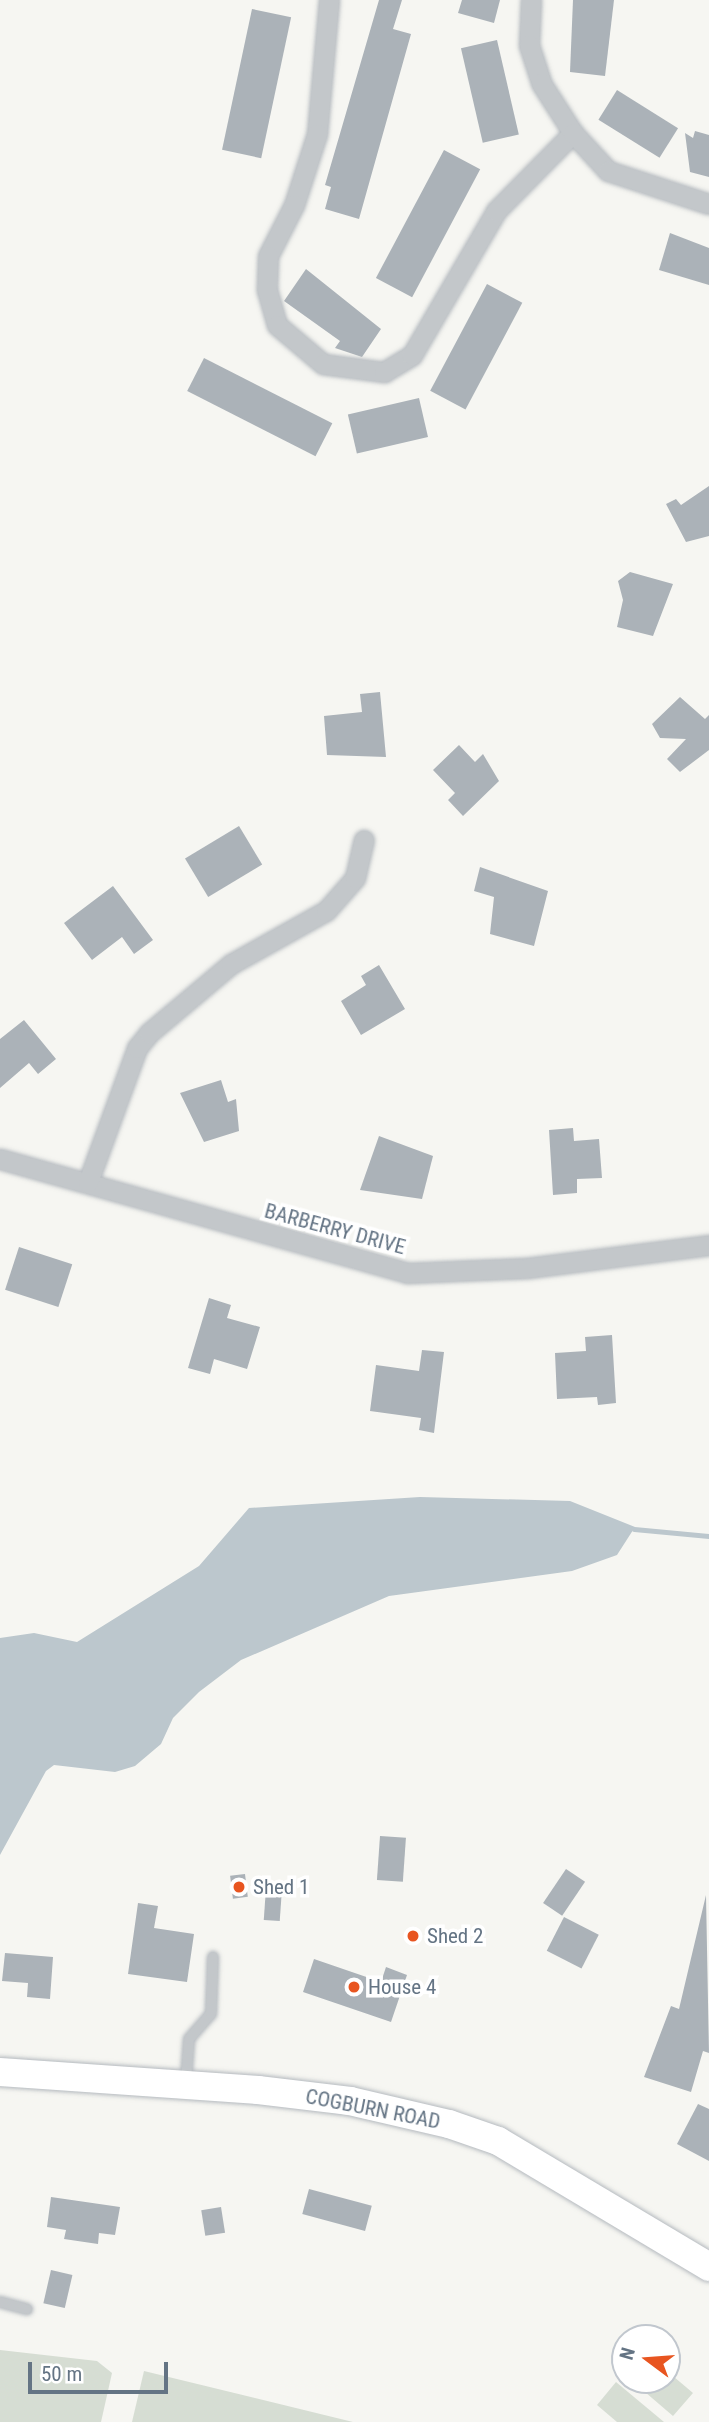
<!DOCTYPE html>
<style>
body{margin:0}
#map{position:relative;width:709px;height:2422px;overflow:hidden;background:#f6f6f2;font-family:"Roboto Condensed",sans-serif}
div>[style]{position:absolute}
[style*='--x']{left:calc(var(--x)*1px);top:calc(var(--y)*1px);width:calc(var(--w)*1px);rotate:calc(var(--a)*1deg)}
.green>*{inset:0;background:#d6ddd3}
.water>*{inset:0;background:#bcc7cd}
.stream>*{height:5px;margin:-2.5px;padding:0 2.5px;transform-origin:2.5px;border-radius:2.5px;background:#bcc7cd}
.building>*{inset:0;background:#abb2b8;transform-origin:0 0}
.roads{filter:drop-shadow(0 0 2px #b5babf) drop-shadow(0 0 2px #b5babf)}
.lane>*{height:10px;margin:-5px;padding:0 5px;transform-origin:5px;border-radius:5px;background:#c3c7ca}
.street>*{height:19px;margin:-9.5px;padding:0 9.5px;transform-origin:9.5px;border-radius:9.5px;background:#c3c7ca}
.secondary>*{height:28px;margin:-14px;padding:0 14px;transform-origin:14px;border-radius:14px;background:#fff}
.dots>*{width:19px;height:19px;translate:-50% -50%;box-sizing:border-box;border:4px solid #fff;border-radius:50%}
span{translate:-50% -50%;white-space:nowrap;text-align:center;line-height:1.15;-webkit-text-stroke:7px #fff;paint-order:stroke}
.street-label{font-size:21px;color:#647484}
.poi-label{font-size:21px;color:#647484}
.left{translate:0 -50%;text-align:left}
.north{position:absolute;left:611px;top:2324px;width:70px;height:70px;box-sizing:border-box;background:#fff;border:2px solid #c1c7ce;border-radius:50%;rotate:286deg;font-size:19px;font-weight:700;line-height:28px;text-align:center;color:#647484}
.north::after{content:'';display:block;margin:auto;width:24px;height:32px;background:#e85520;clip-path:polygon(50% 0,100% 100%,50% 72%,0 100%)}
.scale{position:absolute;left:28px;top:2362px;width:140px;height:32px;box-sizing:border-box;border:4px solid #647484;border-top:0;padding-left:9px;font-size:21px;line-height:24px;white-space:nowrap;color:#647484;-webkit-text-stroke:5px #fff;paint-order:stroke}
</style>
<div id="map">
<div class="green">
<div style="clip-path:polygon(0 2350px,97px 2361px,112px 2373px,101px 2422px,0 2422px)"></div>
<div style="clip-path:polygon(144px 2371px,353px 2422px,132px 2422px)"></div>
<div style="clip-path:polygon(667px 2371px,693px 2393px,673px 2416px,631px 2380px,667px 2380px)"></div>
<div style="clip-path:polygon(616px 2382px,664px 2422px,617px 2422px,597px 2405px)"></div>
</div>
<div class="water">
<div style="clip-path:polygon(420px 1497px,570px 1501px,635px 1527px,617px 1555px,572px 1571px,389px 1596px,241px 1660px,199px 1692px,173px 1718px,161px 1744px,135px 1766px,115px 1772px,54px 1765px,46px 1771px,0 1855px,0 1638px,34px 1633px,77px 1642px,199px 1566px,249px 1508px)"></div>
</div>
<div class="stream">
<div style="--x:634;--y:1529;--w:75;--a:5.3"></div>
</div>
<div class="building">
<div style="clip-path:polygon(379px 0,402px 0,393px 29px,411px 34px,359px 219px,325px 209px,331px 187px,325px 185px)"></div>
<div style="clip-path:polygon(462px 0,500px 0,494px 23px,458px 13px)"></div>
<div style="clip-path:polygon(573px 0,614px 0,605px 76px,570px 72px)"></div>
<div style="left:252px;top:9px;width:40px;height:144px;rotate:12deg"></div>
<div style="left:497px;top:40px;width:97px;height:37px;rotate:77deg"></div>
<div style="left:617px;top:90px;width:72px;height:35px;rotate:32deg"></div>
<div style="clip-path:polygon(695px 131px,709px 135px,709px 177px,690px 172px,685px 133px,693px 138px)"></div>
<div style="left:444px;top:150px;width:41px;height:145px;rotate:28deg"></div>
<div style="clip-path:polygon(670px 233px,709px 248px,709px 285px,659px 270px)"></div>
<div style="clip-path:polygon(306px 269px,381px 329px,362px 357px,335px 348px,340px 341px,284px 301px)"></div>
<div style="left:487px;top:284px;width:40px;height:121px;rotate:28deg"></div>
<div style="left:204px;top:358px;width:144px;height:37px;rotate:27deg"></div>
<div style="left:419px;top:398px;width:40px;height:73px;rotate:77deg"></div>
<div style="clip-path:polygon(709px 486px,709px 536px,686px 542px,666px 504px,676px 499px,681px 505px)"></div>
<div style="clip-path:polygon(630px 572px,673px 584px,653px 636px,617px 627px,623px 600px,618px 581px)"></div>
<div style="clip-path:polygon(380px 692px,386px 757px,327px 755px,324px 716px,362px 712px,360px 694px)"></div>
<div style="clip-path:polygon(680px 697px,705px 719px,709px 715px,709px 750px,680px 772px,667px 759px,686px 739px,660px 738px,652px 724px)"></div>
<div style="clip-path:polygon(459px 745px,475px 762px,483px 754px,499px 781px,463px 816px,448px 800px,455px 793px,433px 770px)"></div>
<div style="left:239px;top:826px;width:45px;height:63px;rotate:59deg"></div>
<div style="clip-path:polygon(480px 867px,548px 891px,534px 946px,490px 934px,494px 897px,474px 891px)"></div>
<div style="clip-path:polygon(113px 886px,153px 940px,134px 954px,122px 937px,92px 960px,64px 923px)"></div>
<div style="clip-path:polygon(379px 965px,405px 1009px,361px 1035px,341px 1001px,366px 985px,361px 976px)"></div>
<div style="clip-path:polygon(24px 1020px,56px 1059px,38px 1074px,29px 1063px,0 1088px,0 1039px)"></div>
<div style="clip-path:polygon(221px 1080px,228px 1102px,236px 1099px,239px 1131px,204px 1142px,180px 1093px)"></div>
<div style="clip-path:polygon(573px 1128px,574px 1141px,599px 1139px,602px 1178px,577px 1179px,577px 1193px,553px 1195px,549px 1130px)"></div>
<div style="clip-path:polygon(379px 1136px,433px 1156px,422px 1199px,360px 1190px)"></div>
<div style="left:19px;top:1247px;width:56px;height:45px;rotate:18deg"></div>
<div style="clip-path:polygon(209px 1298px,231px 1305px,227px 1318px,260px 1327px,247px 1369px,214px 1359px,210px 1374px,188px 1368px)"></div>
<div style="clip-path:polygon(612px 1335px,616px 1403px,598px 1405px,597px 1397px,557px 1399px,555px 1353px,586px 1351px,585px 1337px)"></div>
<div style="clip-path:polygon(422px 1350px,444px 1352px,434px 1433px,419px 1430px,421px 1418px,370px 1411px,376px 1365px,419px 1371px)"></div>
<div style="left:380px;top:1836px;width:26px;height:44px;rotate:4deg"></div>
<div style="left:566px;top:1869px;width:23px;height:41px;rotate:34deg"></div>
<div style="left:245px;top:1874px;width:23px;height:15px;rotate:83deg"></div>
<div style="left:266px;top:1888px;width:16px;height:32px;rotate:4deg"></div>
<div style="clip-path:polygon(706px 1895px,709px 2053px,703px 2051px,691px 2092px,644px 2077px,671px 2006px,679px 2009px)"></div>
<div style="clip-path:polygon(138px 1903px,158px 1906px,154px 1928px,194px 1934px,187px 1982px,128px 1974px)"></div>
<div style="left:564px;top:1917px;width:39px;height:38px;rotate:27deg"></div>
<div style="clip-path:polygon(5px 1953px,53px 1957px,50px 1999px,27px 1997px,28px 1983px,2px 1981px)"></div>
<div style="clip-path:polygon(314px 1959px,381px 1982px,386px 1967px,407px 1975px,391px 2022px,303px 1992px)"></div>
<div style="clip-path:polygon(698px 2104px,709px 2109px,709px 2161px,677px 2144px)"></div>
<div style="left:309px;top:2189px;width:65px;height:26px;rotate:15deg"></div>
<div style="clip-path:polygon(51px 2197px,120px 2207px,115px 2235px,99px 2233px,98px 2244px,64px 2239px,66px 2230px,47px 2227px)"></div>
<div style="left:221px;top:2207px;width:26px;height:20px;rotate:81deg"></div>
<div style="left:51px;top:2270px;width:22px;height:34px;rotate:13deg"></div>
</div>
<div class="roads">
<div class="lane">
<div style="--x:186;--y:2081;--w:42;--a:-85.9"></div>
<div style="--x:189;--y:2039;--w:33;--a:-49"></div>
<div style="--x:211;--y:2014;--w:57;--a:-88"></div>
<div style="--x:0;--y:2302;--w:28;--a:15"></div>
</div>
<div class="street">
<div style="--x:329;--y:0;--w:135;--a:95.1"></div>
<div style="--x:317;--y:134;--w:75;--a:107.9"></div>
<div style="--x:294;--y:205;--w:57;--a:117"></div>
<div style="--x:268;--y:256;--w:34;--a:92"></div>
<div style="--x:267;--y:290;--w:36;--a:74"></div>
<div style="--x:277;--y:325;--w:60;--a:40.3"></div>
<div style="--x:323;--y:364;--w:62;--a:7.5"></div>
<div style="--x:384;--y:372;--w:33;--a:-31"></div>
<div style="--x:412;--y:355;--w:167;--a:-59.7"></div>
<div style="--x:496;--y:211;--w:110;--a:-45.4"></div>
<div style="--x:531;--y:0;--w:45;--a:92.5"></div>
<div style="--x:529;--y:45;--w:40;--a:72"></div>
<div style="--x:541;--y:83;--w:59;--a:57.4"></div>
<div style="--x:573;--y:133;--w:52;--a:47.4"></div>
<div style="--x:608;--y:171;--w:106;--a:18.1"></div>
<div style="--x:0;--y:1159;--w:423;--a:15.6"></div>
<div style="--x:407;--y:1273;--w:120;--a:-2.4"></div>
<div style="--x:527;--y:1268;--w:183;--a:-7.2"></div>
<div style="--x:88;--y:1182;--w:143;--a:-69.9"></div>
<div style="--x:137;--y:1048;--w:19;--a:-51"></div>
<div style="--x:149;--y:1033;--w:107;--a:-40.1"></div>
<div style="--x:231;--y:964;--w:109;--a:-29.2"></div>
<div style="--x:326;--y:911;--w:44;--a:-48.7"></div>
<div style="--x:355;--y:878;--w:39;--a:-77"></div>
</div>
<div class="secondary">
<div style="--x:0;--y:2072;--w:259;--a:4"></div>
<div style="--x:258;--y:2090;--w:93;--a:6.8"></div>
<div style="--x:350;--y:2101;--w:102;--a:13.1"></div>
<div style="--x:449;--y:2124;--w:52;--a:19.1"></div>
<div style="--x:498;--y:2141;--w:246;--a:30.8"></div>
</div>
</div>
<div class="dots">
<div style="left:239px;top:1887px;background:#e85520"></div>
<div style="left:413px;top:1936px;background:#e85520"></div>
<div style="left:354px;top:1987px;background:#e85520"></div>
</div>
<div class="street-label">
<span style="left:335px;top:1229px;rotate:15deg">BARBERRY DRIVE</span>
<span style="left:373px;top:2109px;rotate:11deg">COGBURN ROAD</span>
</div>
<div class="poi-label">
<span class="left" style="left:253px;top:1887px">Shed 1</span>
<span class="left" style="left:427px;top:1936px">Shed 2</span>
<span class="left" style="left:368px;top:1987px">House 4</span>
</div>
<div class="north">N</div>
<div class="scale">50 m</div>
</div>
